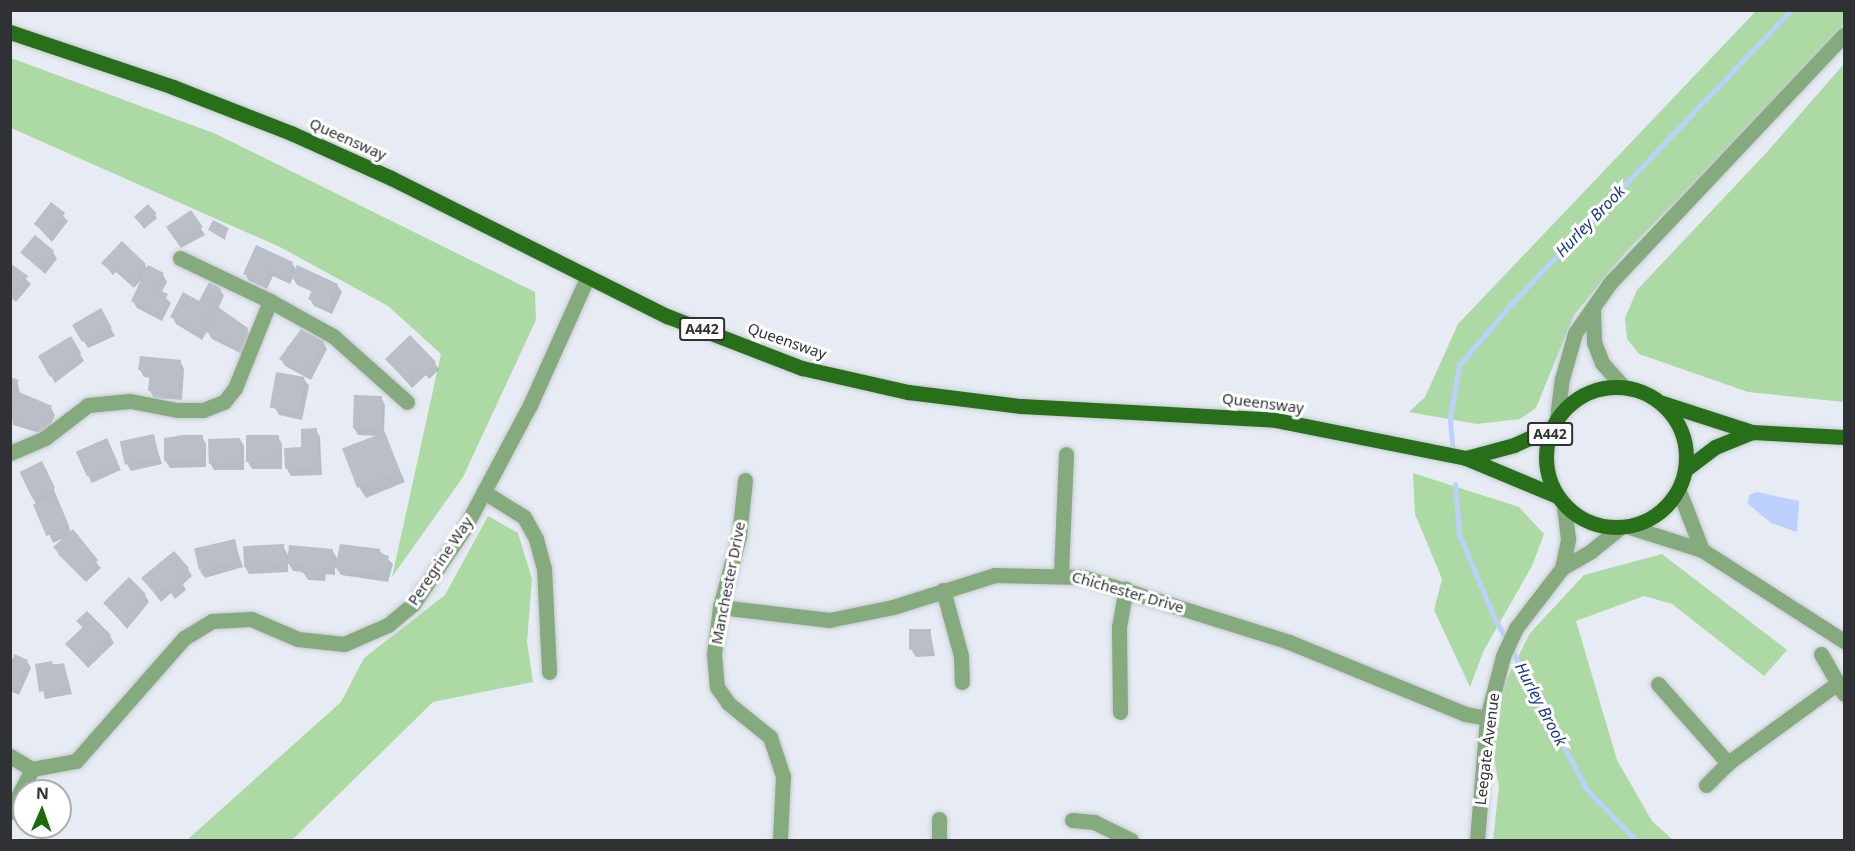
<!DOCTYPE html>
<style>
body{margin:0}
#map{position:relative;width:1855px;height:851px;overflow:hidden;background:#e7ecf4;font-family:"Noto Sans",sans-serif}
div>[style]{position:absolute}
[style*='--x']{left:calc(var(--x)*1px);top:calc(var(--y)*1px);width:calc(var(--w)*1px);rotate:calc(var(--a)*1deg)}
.green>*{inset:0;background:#add9a4}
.water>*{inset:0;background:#bbd1fb}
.shadow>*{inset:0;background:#0003;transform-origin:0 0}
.stream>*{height:5px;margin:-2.5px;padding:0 2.5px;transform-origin:2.5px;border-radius:2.5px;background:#bbd1fb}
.building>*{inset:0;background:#babec7;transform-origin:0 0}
.roads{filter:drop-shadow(0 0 2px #c6cad1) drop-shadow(0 0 2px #c6cad1)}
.minor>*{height:15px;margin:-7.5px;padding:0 7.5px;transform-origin:7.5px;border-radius:7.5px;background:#85aa7e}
.major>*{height:15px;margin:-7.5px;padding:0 7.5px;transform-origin:7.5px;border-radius:7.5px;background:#277019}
.major>.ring{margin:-7.5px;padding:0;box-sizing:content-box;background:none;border:15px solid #277019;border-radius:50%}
span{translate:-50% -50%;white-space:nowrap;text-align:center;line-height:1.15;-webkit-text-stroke:6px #fff;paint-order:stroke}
.shield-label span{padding:2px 4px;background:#fff;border:2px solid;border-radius:4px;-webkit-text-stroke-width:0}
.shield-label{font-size:14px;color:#2f3134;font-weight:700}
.street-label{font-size:15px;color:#2f3134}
.water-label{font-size:16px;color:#173885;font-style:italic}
.frame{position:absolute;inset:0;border:12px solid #2f3134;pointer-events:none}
.north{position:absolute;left:12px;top:779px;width:60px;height:60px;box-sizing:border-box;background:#fff;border:2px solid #acadae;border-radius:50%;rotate:2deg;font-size:16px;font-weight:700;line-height:24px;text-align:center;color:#2f3134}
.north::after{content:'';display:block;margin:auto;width:21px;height:27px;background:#1d6a0a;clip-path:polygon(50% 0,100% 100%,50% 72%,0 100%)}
</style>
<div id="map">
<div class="green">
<div style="clip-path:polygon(1756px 11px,1844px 11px,1844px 23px,1830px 45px,1625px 253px,1574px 315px,1536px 408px,1520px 419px,1477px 424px,1409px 412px,1425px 397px,1458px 324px)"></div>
<div style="clip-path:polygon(11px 58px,216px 134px,535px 292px,536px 320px,463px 477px,392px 577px,441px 354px,388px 306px,280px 247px,11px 128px)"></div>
<div style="clip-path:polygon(1844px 64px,1844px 402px,1748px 392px,1639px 354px,1627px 339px,1625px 318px,1637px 290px,1767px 152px)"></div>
<div style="clip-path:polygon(1413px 473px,1519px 507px,1544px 534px,1532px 566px,1484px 650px,1470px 687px,1434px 610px,1442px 579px,1415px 514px)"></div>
<div style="clip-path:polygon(488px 516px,518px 533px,532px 579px,527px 642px,533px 682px,433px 702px,292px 840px,187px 840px,341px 702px,364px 658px,445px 595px)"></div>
<div style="clip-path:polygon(1662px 554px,1787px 650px,1764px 676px,1672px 604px,1644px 596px,1576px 621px,1617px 760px,1652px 821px,1673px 840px,1493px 840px,1499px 786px,1487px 718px,1530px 633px,1584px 575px)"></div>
</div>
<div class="water">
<div style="clip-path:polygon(1757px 492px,1799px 501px,1797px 532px,1771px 523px,1748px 504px,1749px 495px)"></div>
</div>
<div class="shadow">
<div style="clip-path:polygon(51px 204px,68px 221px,52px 242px,35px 224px)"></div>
<div style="clip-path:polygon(191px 212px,205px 235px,181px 248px,172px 235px)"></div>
<div style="clip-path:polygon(155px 215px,157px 218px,144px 229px,137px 219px)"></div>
<div style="clip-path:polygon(227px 229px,225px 240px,209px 230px)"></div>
<div style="clip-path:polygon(53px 252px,57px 259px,45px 274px,23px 253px)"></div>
<div style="clip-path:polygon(103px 263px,145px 265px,148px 270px,163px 275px,167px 282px,161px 293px,171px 303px,162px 321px,137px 308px,132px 300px,143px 278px,134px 288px,116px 272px,113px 275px)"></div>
<div style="clip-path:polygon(292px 263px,296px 270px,337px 285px,342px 292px,332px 314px,314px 306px,310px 299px,313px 292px,297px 285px,293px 278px,290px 284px,273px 276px,267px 289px,249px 281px,245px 274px)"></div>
<div style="clip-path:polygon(10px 264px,31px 284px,16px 302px,10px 297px)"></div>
<div style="clip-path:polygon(220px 289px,224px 296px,218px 309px,247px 329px,251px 336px,242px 354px,212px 339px,207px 331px,202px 340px,176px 324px,172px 316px)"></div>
<div style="clip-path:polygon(100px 310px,115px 336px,88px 348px,74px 326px)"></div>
<div style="clip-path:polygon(71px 338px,84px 361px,55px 383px,40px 356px)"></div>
<div style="clip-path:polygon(323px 342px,327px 349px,311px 380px,285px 366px,281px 359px,288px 346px)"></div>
<div style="clip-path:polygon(387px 359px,435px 363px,439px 370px,429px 379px,426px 375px,412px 388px)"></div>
<div style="clip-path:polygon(180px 361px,184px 369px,182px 400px,154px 398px,150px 391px,151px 378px,144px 377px,140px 370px)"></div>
<div style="clip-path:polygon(10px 378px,17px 381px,20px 393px,51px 408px,55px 415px,46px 435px,13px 425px)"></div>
<div style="clip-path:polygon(304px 379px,309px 386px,302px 420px,279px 415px,275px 408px)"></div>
<div style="clip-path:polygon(381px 397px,385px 405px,384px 434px,405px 482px,366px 498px,359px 487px,379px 436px,358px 435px,354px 428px)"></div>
<div style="clip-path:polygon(316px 430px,320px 437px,322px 475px,291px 476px,287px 469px)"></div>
<div style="clip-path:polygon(153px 436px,162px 464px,131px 471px,127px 464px)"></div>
<div style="clip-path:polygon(202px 437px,206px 444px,206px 467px,170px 468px,165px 460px)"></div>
<div style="clip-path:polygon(278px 437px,282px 444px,282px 469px,252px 469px,248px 462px)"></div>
<div style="left:107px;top:439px;width:34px;height:32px;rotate:66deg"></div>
<div style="clip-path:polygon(240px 439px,244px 446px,244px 470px,214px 470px,210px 463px)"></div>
<div style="clip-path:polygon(46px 470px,71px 532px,101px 568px,86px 582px,59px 555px,55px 548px,66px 537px,53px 543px,33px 498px)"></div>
<div style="clip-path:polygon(234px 541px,243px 567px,205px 578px,200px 571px)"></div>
<div style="clip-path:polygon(283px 546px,289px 557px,332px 550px,338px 560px,365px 552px,367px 547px,379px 550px,393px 564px,388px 582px,341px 575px,335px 566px,335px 575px,326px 574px,325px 581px,308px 580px,303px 572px,293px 571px,288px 562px,288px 572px,249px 574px,245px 567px)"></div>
<div style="clip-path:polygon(188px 569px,192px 576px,183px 584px,186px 590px,175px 599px,171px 593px,161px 602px,143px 578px)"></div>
<div style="clip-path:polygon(145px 595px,149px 602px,127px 629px,105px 603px)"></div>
<div style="clip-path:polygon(78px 621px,110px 636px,114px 643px,88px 668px,67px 644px,83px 629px)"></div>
<div style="clip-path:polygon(930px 630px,935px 656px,916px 657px,911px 649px)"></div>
<div style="clip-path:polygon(15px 656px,27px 661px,31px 668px,19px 695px,10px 691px,10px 661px)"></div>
<div style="clip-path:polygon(64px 664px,72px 694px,45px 699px,37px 665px)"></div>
</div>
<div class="stream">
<div style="--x:1453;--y:455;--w:37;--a:-95"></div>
<div style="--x:1450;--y:418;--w:54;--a:-80.4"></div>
<div style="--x:1459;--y:365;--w:82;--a:-49.5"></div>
<div style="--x:1512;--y:303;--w:405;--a:-46.4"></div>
<div style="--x:1455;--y:484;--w:50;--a:85.4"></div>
<div style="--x:1459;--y:534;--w:90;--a:67.1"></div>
<div style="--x:1494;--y:617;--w:196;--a:61.7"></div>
<div style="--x:1587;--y:790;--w:70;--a:45.6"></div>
</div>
<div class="building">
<div style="left:51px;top:202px;width:18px;height:28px;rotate:38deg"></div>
<div style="left:148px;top:204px;width:13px;height:19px;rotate:48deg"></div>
<div style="clip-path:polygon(191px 210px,203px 227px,176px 241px,166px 227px)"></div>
<div style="left:213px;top:220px;width:18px;height:11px;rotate:27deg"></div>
<div style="left:35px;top:235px;width:25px;height:23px;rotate:40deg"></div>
<div style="clip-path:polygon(122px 241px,146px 264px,129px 282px,112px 265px,108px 269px,101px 263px)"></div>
<div style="clip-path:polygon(256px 245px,293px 262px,286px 278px,268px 270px,263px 283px,243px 274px)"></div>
<div style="clip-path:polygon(10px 263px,28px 276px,12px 296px,10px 294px)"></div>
<div style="clip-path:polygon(148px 265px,164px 273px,156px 289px,168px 294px,158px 314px,131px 301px)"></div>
<div style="clip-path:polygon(297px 265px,338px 284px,328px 307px,308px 299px,313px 288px,291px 278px)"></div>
<div style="clip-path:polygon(209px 282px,221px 288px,198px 334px,170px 317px,183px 292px,199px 301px)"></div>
<div style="clip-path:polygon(218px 307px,248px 328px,238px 348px,206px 332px)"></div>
<div style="clip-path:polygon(101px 308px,112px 328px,82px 342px,72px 325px)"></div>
<div style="clip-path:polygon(301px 329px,324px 341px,306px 374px,279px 359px)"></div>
<div style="clip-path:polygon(410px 335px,436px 362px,425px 372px,421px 368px,407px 382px,385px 359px)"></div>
<div style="clip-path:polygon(71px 336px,81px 353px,50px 377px,38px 356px)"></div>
<div style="clip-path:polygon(140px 356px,181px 360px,178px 394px,148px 391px,150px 371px,138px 370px)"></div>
<div style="left:276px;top:372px;width:29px;height:36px;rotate:10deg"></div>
<div style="clip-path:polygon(10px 377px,19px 380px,10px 398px)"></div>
<div style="clip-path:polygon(19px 392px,52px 406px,42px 429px,10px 419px)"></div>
<div style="left:354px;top:395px;width:28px;height:33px;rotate:2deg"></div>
<div style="clip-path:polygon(317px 428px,318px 468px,285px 469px,284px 448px,301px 447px,301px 429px)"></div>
<div style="left:385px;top:432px;width:42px;height:46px;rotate:69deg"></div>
<div style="left:154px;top:434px;width:24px;height:35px;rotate:78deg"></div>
<div style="clip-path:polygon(183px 435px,203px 435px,203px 460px,164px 461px,164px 438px)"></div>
<div style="left:279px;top:435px;width:27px;height:33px;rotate:90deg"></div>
<div style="left:107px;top:438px;width:27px;height:34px;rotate:66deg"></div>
<div style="left:240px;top:438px;width:25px;height:32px;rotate:88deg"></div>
<div style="left:42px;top:461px;width:30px;height:25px;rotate:64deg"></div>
<div style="left:56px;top:495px;width:34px;height:25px;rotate:67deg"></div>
<div style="clip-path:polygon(73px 529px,98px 560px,81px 576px,53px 547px)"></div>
<div style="left:235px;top:539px;width:22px;height:42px;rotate:77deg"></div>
<div style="left:284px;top:544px;width:21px;height:41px;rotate:87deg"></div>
<div style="clip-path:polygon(340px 544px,380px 549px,379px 553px,389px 556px,385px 575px,335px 568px)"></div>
<div style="clip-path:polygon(289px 545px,333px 549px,331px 568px,323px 567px,322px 574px,302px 573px,303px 565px,287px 564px)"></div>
<div style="clip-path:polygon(174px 551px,189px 568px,179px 576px,183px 582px,170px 593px,166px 587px,156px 595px,141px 578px)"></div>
<div style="clip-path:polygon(129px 577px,146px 594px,123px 623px,103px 603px)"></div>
<div style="clip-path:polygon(87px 611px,111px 635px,83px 662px,65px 644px,83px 627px,76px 621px)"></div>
<div style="left:909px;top:629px;width:22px;height:21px"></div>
<div style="clip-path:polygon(14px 654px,28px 660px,15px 689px,10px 687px)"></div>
<div style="clip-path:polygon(52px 661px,53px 665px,64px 663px,69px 686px,39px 692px,35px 664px)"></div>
</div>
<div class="roads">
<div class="minor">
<div style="--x:180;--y:258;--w:100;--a:25.5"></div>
<div style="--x:270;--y:301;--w:72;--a:29.1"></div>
<div style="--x:333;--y:336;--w:99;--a:41.7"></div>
<div style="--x:1593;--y:310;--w:32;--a:88"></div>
<div style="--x:1594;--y:342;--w:22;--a:69"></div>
<div style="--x:1602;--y:363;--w:31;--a:48"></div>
<div style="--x:1557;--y:418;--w:39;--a:-83"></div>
<div style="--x:1562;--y:379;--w:48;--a:-74.2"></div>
<div style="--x:1575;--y:333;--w:61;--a:-55"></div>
<div style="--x:1610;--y:283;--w:341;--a:-46.7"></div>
<div style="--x:10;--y:453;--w:38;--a:-23"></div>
<div style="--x:45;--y:438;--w:54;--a:-37.5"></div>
<div style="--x:88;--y:405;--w:42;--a:-5.4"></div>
<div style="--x:130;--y:401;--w:48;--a:10.8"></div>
<div style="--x:177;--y:410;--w:26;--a:0"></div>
<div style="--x:203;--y:410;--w:22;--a:-21"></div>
<div style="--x:224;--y:402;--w:18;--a:-52"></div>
<div style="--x:235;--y:388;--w:94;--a:-68.1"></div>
<div style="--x:745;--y:480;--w:56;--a:96.1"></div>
<div style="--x:739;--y:536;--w:73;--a:105"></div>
<div style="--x:720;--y:607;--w:47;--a:97.3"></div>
<div style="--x:714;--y:654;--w:33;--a:85"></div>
<div style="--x:717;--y:687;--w:19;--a:55"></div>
<div style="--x:728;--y:703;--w:54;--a:39"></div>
<div style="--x:770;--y:737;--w:41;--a:71.6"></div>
<div style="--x:783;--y:776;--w:64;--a:92.7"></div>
<div style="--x:1679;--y:491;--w:63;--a:68.7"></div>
<div style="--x:484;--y:492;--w:47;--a:32"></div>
<div style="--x:524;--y:517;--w:25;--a:61"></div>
<div style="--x:536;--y:539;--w:30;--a:75"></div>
<div style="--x:544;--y:568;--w:104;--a:87.2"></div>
<div style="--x:1630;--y:527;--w:76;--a:17.7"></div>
<div style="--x:1702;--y:550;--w:169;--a:32.7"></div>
<div style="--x:1562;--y:568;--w:30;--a:-78"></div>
<div style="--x:1568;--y:539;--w:34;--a:-97"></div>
<div style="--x:1061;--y:573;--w:119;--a:-87.6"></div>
<div style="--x:943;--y:590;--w:68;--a:74.7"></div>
<div style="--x:961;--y:656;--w:26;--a:88"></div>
<div style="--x:720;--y:607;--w:110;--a:6.8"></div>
<div style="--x:829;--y:620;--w:65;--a:-11.5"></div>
<div style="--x:893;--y:607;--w:107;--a:-17.4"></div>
<div style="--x:995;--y:575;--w:88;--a:1.3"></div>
<div style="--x:1083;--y:577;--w:216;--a:17.5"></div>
<div style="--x:1289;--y:642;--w:190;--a:22.2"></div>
<div style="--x:1465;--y:714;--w:22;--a:10"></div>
<div style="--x:1821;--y:654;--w:46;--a:60.1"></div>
<div style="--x:1658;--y:684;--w:106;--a:48.5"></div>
<div style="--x:1120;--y:712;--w:85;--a:-90.7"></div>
<div style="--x:1119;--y:627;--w:39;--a:-80"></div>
<div style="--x:10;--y:756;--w:26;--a:31"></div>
<div style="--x:32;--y:769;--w:45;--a:-10.3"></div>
<div style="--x:76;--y:761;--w:164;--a:-48.7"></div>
<div style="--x:184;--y:638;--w:33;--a:-31"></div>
<div style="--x:212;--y:621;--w:39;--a:-3"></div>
<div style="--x:251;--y:619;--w:51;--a:23.1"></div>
<div style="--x:298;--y:639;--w:46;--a:6.2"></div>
<div style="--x:344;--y:644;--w:48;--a:-23.4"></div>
<div style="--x:388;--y:625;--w:33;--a:-40"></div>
<div style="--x:413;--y:604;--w:91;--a:-55.8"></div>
<div style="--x:464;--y:529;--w:140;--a:-62"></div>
<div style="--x:530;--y:405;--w:139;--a:-65.8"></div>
<div style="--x:1706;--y:785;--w:31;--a:-45"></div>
<div style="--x:1728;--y:763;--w:137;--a:-36.1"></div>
<div style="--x:10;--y:812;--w:48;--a:-62.9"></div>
<div style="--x:939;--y:819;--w:21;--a:90"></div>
<div style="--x:1072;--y:820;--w:22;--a:5"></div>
<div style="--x:1094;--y:822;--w:41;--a:25.9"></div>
<div style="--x:1477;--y:840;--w:122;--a:-85.3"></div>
<div style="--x:1487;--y:718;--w:64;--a:-75.5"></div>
<div style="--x:1503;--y:656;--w:31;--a:-65"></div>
<div style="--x:1516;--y:628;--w:76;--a:-52.5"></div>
<div style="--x:1562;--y:568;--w:34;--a:-30"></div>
<div style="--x:1591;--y:551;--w:36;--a:-39"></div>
</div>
<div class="major">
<div style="--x:10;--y:32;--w:172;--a:18.6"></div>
<div style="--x:173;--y:87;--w:127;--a:21.3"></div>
<div style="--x:291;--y:133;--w:110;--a:24.2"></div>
<div style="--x:391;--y:178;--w:309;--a:26.6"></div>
<div style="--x:667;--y:316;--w:145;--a:21.1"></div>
<div style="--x:802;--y:368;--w:109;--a:12.8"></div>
<div style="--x:908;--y:392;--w:114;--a:7.1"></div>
<div style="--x:1021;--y:406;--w:255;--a:3.1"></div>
<div style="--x:1276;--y:420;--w:194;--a:11.3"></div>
<div style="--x:1466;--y:458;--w:99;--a:22.7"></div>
<div class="ring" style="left:1546px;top:387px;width:125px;height:125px"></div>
<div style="--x:1662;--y:403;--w:95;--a:17.9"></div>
<div style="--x:1752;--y:432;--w:92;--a:3.1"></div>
<div style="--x:1466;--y:458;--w:50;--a:-15.2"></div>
<div style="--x:1514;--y:445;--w:41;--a:-24.7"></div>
<div style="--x:1686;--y:469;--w:36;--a:-37"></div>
<div style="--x:1715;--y:447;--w:40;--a:-22"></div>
</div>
</div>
<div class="shield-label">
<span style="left:702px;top:329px">A442</span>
<span style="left:1550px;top:434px">A442</span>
</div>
<div class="street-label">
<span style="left:348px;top:139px;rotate:24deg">Queensway</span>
<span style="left:787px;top:341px;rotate:19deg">Queensway</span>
<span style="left:1263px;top:403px;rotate:7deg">Queensway</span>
<span style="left:440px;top:561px;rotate:-56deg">Peregrine Way</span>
<span style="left:728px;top:583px;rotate:-79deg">Manchester Drive</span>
<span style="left:1128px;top:592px;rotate:16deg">Chichester Drive</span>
<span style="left:1487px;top:749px;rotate:-83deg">Leegate Avenue</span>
</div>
<div class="water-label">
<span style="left:1590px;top:221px;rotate:-46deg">Hurley Brook</span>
<span style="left:1541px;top:704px;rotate:62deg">Hurley Brook</span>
</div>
<div class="frame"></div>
<div class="north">N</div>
</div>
